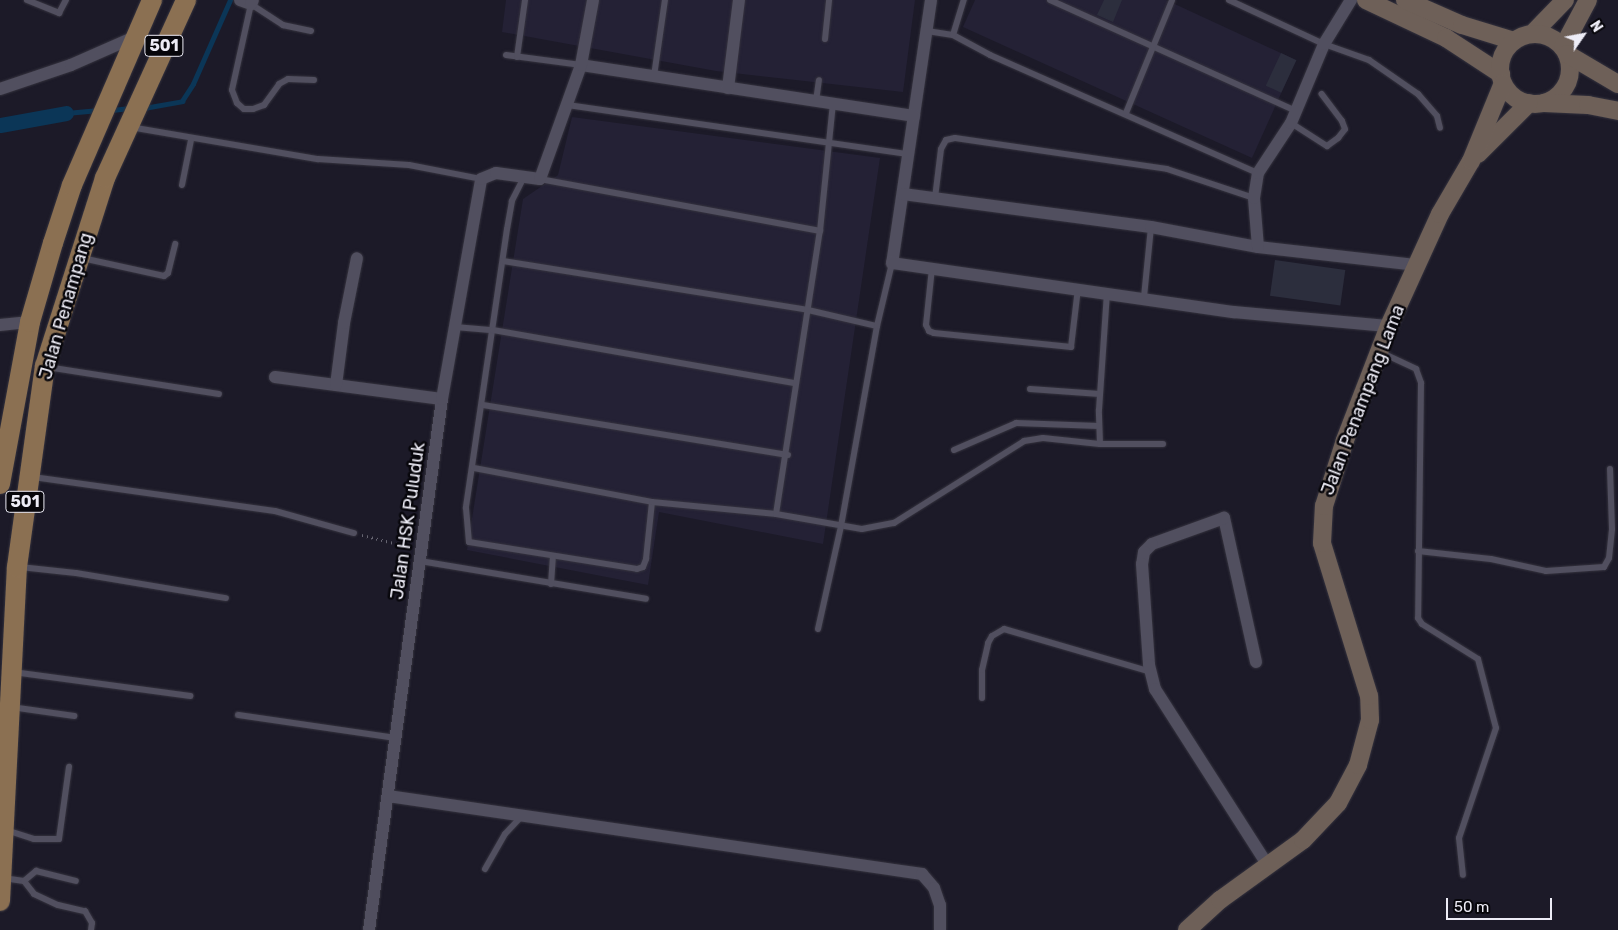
<!DOCTYPE html>
<style>
body{margin:0}
#map{position:relative;width:1618px;height:930px;overflow:hidden;background:#1c1a28;font-family:Rubik,sans-serif}
div>[style]{position:absolute}
[style*='--x']{left:calc(var(--x)*1px);top:calc(var(--y)*1px);width:calc(var(--w)*1px);rotate:calc(var(--a)*1deg)}
.built>*{inset:0;background:#242135}
.stream>*{height:4.5px;margin:-2.25px;padding:0 2.25px;transform-origin:2.25px;border-radius:2.25px;background:#0b3657}
.canal>*{height:15px;margin:-7.5px;padding:0 7.5px;transform-origin:7.5px;border-radius:7.5px;background:#0b3657}
.building>*{inset:0;background:#2c2e3d;transform-origin:0 0}
.path>*{height:2.5px;margin-top:-1.25px;transform-origin:0;background:repeating-linear-gradient(90deg,#666571 0 1px,transparent 0 5px)}
.roads{filter:drop-shadow(0 0 1px #35333e) drop-shadow(0 0 1px #35333e)}
.lane>*{height:6px;margin:-3px;padding:0 3px;transform-origin:3px;border-radius:3px;background:#514f5f}
.street>*{height:12px;margin:-6px;padding:0 6px;transform-origin:6px;border-radius:6px;background:#514f5f}
.secondary>*{height:18px;margin:-9px;padding:0 9px;transform-origin:9px;border-radius:9px;background:#6e6058}
.secondary>.ring{margin:-9px;padding:0;box-sizing:content-box;background:none;border:18px solid #6e6058;border-radius:50%}
.primary>*{height:20px;margin:-10px;padding:0 10px;transform-origin:10px;border-radius:10px;background:#8b7052}
span{translate:-50% -50%;white-space:nowrap;text-align:center;line-height:1.15;-webkit-text-stroke:5px #07060b;paint-order:stroke}
.shield-label span{padding:1px 4px;background:#07060b;border:1px solid;border-radius:4px;-webkit-text-stroke-width:0}
.shield-label{font-size:16px;color:#edecf6;font-weight:700}
.street-label{font-size:18px;color:#edecf6}
.north{position:absolute;left:1558px;top:10px;width:50px;height:50px;-webkit-text-stroke:4px #07060b;paint-order:stroke;rotate:57deg;font-size:14px;font-weight:700;line-height:20px;text-align:center;color:#edecf6}
.north::after{content:'';display:block;margin:auto;width:18px;height:22px;background:#edecf6;clip-path:polygon(50% 0,100% 100%,50% 72%,0 100%)}
.scale{position:absolute;left:1446px;top:898px;width:106px;height:22px;box-sizing:border-box;border:2px solid #edecf6;border-top:0;padding-left:6px;font-size:15px;line-height:18px;white-space:nowrap;color:#edecf6;-webkit-text-stroke:4px #07060b;paint-order:stroke}
</style>
<div id="map">
<div class="built">
<div style="clip-path:polygon(506px 0,915px 0,903px 92px,716px 71px,502px 32px)"></div>
<div style="clip-path:polygon(975px 0,1166px 0,1296px 60px,1252px 158px,963px 27px)"></div>
<div style="clip-path:polygon(572px 117px,880px 158px,823px 544px,659px 512px,648px 585px,467px 550px,523px 199px,558px 175px)"></div>
</div>
<div class="stream">
<div style="--x:144;--y:108;--w:39;--a:-10"></div>
<div style="--x:182;--y:101;--w:20;--a:-57"></div>
<div style="--x:193;--y:84;--w:92;--a:-66.2"></div>
<div style="--x:112;--y:110;--w:20;--a:-6"></div>
<div style="--x:66;--y:113;--w:33;--a:-5"></div>
</div>
<div class="canal">
<div style="--x:0;--y:125;--w:67;--a:-10.3"></div>
</div>
<div class="building">
<div style="clip-path:polygon(1104px 0,1122px 0,1113px 22px,1097px 15px)"></div>
<div style="left:1281px;top:53px;width:17px;height:36px;rotate:25deg"></div>
<div style="left:1275px;top:260px;width:71px;height:36px;rotate:8deg"></div>
</div>
<div class="path">
<div style="--x:362;--y:535;--w:49;--a:14"></div>
</div>
<div class="roads">
<div class="lane">
<div style="--x:27;--y:0;--w:35;--a:22"></div>
<div style="--x:59;--y:13;--w:15;--a:-62"></div>
<div style="--x:1050;--y:0;--w:270;--a:24.3"></div>
<div style="--x:1229;--y:0;--w:105;--a:24.9"></div>
<div style="--x:1324;--y:44;--w:48;--a:19.6"></div>
<div style="--x:1369;--y:60;--w:60;--a:34.8"></div>
<div style="--x:1418;--y:94;--w:29;--a:49"></div>
<div style="--x:1437;--y:116;--w:12;--a:76"></div>
<div style="--x:311;--y:31;--w:29;--a:-168"></div>
<div style="--x:283;--y:25;--w:38;--a:-147"></div>
<div style="--x:251;--y:4;--w:88;--a:102.5"></div>
<div style="--x:232;--y:90;--w:14;--a:69"></div>
<div style="--x:237;--y:103;--w:9;--a:41"></div>
<div style="--x:244;--y:109;--w:9;--a:0"></div>
<div style="--x:253;--y:109;--w:12;--a:-20"></div>
<div style="--x:264;--y:105;--w:26;--a:-54"></div>
<div style="--x:279;--y:84;--w:10;--a:-29"></div>
<div style="--x:288;--y:79;--w:26;--a:2"></div>
<div style="--x:927;--y:31;--w:26;--a:9"></div>
<div style="--x:953;--y:35;--w:42;--a:28.4"></div>
<div style="--x:990;--y:55;--w:293;--a:23.8"></div>
<div style="--x:953;--y:35;--w:37;--a:-73"></div>
<div style="--x:825;--y:39;--w:39;--a:-84"></div>
<div style="--x:506;--y:55;--w:76;--a:7.6"></div>
<div style="--x:517;--y:57;--w:58;--a:-82"></div>
<div style="--x:654;--y:76;--w:77;--a:-81.8"></div>
<div style="--x:816;--y:101;--w:21;--a:-82"></div>
<div style="--x:567;--y:105;--w:345;--a:8.2"></div>
<div style="--x:1126;--y:113;--w:122;--a:-67.8"></div>
<div style="--x:1291;--y:123;--w:43;--a:32.6"></div>
<div style="--x:1327;--y:146;--w:14;--a:-36"></div>
<div style="--x:1338;--y:138;--w:11;--a:-52"></div>
<div style="--x:1345;--y:129;--w:9;--a:-111"></div>
<div style="--x:1342;--y:121;--w:34;--a:-127"></div>
<div style="--x:130;--y:127;--w:191;--a:9.7"></div>
<div style="--x:318;--y:159;--w:91;--a:3.8"></div>
<div style="--x:409;--y:165;--w:73;--a:11"></div>
<div style="--x:524;--y:177;--w:27;--a:117"></div>
<div style="--x:512;--y:201;--w:28;--a:100"></div>
<div style="--x:507;--y:229;--w:282;--a:98.4"></div>
<div style="--x:466;--y:508;--w:34;--a:85"></div>
<div style="--x:469;--y:542;--w:170;--a:9.1"></div>
<div style="--x:637;--y:569;--w:6;--a:-18"></div>
<div style="--x:643;--y:567;--w:9;--a:-69"></div>
<div style="--x:646;--y:559;--w:57;--a:-84"></div>
<div style="--x:540;--y:179;--w:285;--a:10.5"></div>
<div style="--x:182;--y:185;--w:46;--a:-78.7"></div>
<div style="--x:935;--y:198;--w:49;--a:-83"></div>
<div style="--x:941;--y:149;--w:10;--a:-61"></div>
<div style="--x:946;--y:140;--w:9;--a:-13"></div>
<div style="--x:955;--y:138;--w:214;--a:8.3"></div>
<div style="--x:1167;--y:169;--w:92;--a:18.4"></div>
<div style="--x:82;--y:258;--w:84;--a:12.4"></div>
<div style="--x:164;--y:276;--w:5;--a:-37"></div>
<div style="--x:168;--y:273;--w:30;--a:-76"></div>
<div style="--x:503;--y:261;--w:309;--a:9.1"></div>
<div style="--x:808;--y:310;--w:71;--a:13.1"></div>
<div style="--x:932;--y:268;--w:57;--a:96"></div>
<div style="--x:926;--y:325;--w:7;--a:63"></div>
<div style="--x:929;--y:331;--w:5;--a:22"></div>
<div style="--x:934;--y:333;--w:138;--a:5.8"></div>
<div style="--x:1071;--y:347;--w:59;--a:-83.2"></div>
<div style="--x:1144;--y:297;--w:70;--a:-84.3"></div>
<div style="--x:455;--y:327;--w:38;--a:5"></div>
<div style="--x:493;--y:330;--w:307;--a:10"></div>
<div style="--x:1380;--y:352;--w:40;--a:25"></div>
<div style="--x:1416;--y:369;--w:15;--a:70"></div>
<div style="--x:1421;--y:383;--w:235;--a:90.7"></div>
<div style="--x:1418;--y:618;--w:7;--a:56"></div>
<div style="--x:1422;--y:624;--w:66;--a:32"></div>
<div style="--x:1478;--y:659;--w:71;--a:75.4"></div>
<div style="--x:1496;--y:728;--w:116;--a:108.6"></div>
<div style="--x:1459;--y:838;--w:37;--a:84"></div>
<div style="--x:47;--y:367;--w:174;--a:8.9"></div>
<div style="--x:1030;--y:389;--w:70;--a:4.1"></div>
<div style="--x:483;--y:405;--w:309;--a:9.3"></div>
<div style="--x:1100;--y:444;--w:34;--a:-92"></div>
<div style="--x:1099;--y:410;--w:117;--a:-86.1"></div>
<div style="--x:954;--y:450;--w:68;--a:-23.5"></div>
<div style="--x:1016;--y:423;--w:83;--a:2.1"></div>
<div style="--x:474;--y:468;--w:181;--a:10.8"></div>
<div style="--x:652;--y:502;--w:125;--a:5.5"></div>
<div style="--x:776;--y:514;--w:87;--a:9.9"></div>
<div style="--x:862;--y:529;--w:33;--a:-11"></div>
<div style="--x:894;--y:523;--w:154;--a:-32.2"></div>
<div style="--x:1024;--y:441;--w:19;--a:-9"></div>
<div style="--x:1043;--y:438;--w:57;--a:6"></div>
<div style="--x:1100;--y:444;--w:63;--a:0"></div>
<div style="--x:33;--y:477;--w:244;--a:8"></div>
<div style="--x:275;--y:511;--w:82;--a:15.6"></div>
<div style="--x:776;--y:514;--w:286;--a:-81.2"></div>
<div style="--x:820;--y:231;--w:129;--a:-84.2"></div>
<div style="--x:1418;--y:551;--w:73;--a:6.3"></div>
<div style="--x:1491;--y:559;--w:56;--a:12.3"></div>
<div style="--x:1546;--y:571;--w:58;--a:-3.9"></div>
<div style="--x:1604;--y:567;--w:10;--a:-61"></div>
<div style="--x:1609;--y:558;--w:29;--a:-84"></div>
<div style="--x:1612;--y:529;--w:60;--a:-91.9"></div>
<div style="--x:420;--y:561;--w:229;--a:9.5"></div>
<div style="--x:20;--y:567;--w:56;--a:6.1"></div>
<div style="--x:76;--y:573;--w:152;--a:9.5"></div>
<div style="--x:551;--y:584;--w:27;--a:-86"></div>
<div style="--x:818;--y:629;--w:106;--a:-77.4"></div>
<div style="--x:841;--y:526;--w:203;--a:-79.8"></div>
<div style="--x:877;--y:326;--w:65;--a:-76.6"></div>
<div style="--x:13;--y:672;--w:179;--a:7.7"></div>
<div style="--x:982;--y:698;--w:28;--a:-90"></div>
<div style="--x:982;--y:670;--w:28;--a:-77"></div>
<div style="--x:988;--y:643;--w:8;--a:-60"></div>
<div style="--x:992;--y:636;--w:14;--a:-30"></div>
<div style="--x:1004;--y:629;--w:153;--a:16.3"></div>
<div style="--x:11;--y:707;--w:64;--a:8.1"></div>
<div style="--x:238;--y:715;--w:160;--a:8.3"></div>
<div style="--x:6;--y:830;--w:29;--a:18"></div>
<div style="--x:34;--y:839;--w:25;--a:0"></div>
<div style="--x:59;--y:839;--w:73;--a:-82.1"></div>
<div style="--x:485;--y:869;--w:40;--a:-60.3"></div>
<div style="--x:505;--y:834;--w:25;--a:-47"></div>
<div style="--x:3;--y:878;--w:21;--a:8"></div>
<div style="--x:24;--y:881;--w:16;--a:52"></div>
<div style="--x:34;--y:894;--w:26;--a:25"></div>
<div style="--x:58;--y:905;--w:28;--a:13"></div>
<div style="--x:85;--y:911;--w:14;--a:60"></div>
<div style="--x:92;--y:923;--w:7;--a:98"></div>
<div style="--x:24;--y:881;--w:16;--a:-40"></div>
<div style="--x:36;--y:871;--w:41;--a:14"></div>
</div>
<div class="street">
<div style="--x:240;--y:0;--w:12;--a:20"></div>
<div style="--x:251;--y:4;--w:4;--a:-63"></div>
<div style="--x:931;--y:0;--w:266;--a:98.4"></div>
<div style="--x:892;--y:263;--w:345;--a:8.2"></div>
<div style="--x:1234;--y:312;--w:156;--a:5.2"></div>
<div style="--x:581;--y:65;--w:337;--a:8.7"></div>
<div style="--x:728;--y:88;--w:89;--a:-82.9"></div>
<div style="--x:0;--y:89;--w:75;--a:-18.7"></div>
<div style="--x:71;--y:65;--w:72;--a:-23.7"></div>
<div style="--x:903;--y:194;--w:250;--a:7.6"></div>
<div style="--x:1151;--y:227;--w:109;--a:10.6"></div>
<div style="--x:1258;--y:247;--w:158;--a:6.5"></div>
<div style="--x:1258;--y:247;--w:49;--a:-94.7"></div>
<div style="--x:1254;--y:198;--w:25;--a:-81"></div>
<div style="--x:1258;--y:173;--w:60;--a:-56.6"></div>
<div style="--x:1291;--y:123;--w:86;--a:-67.3"></div>
<div style="--x:1324;--y:44;--w:52;--a:-58.5"></div>
<div style="--x:0;--y:325;--w:30;--a:-6"></div>
<div style="--x:275;--y:377;--w:168;--a:7.5"></div>
<div style="--x:336;--y:385;--w:63;--a:-82.6"></div>
<div style="--x:344;--y:323;--w:66;--a:-78.7"></div>
<div style="--x:1256;--y:662;--w:148;--a:-102.5"></div>
<div style="--x:1224;--y:518;--w:77;--a:160.1"></div>
<div style="--x:1152;--y:544;--w:11;--a:135"></div>
<div style="--x:1144;--y:552;--w:12;--a:99"></div>
<div style="--x:1142;--y:564;--w:101;--a:86"></div>
<div style="--x:1149;--y:665;--w:25;--a:76"></div>
<div style="--x:1155;--y:689;--w:211;--a:57.4"></div>
<div style="--x:388;--y:796;--w:540;--a:8.31"></div>
<div style="--x:922;--y:874;--w:18;--a:49"></div>
<div style="--x:934;--y:888;--w:18;--a:71"></div>
<div style="--x:940;--y:905;--w:25;--a:90"></div>
<div style="--x:369;--y:930;--w:536;--a:-82.17"></div>
<div style="--x:442;--y:399;--w:223;--a:-79.9"></div>
<div style="--x:481;--y:179;--w:16;--a:-22"></div>
<div style="--x:496;--y:173;--w:44;--a:7.8"></div>
<div style="--x:540;--y:179;--w:121;--a:-70.2"></div>
<div style="--x:581;--y:65;--w:66;--a:-79.5"></div>
</div>
<div class="secondary">
<div style="--x:1366;--y:0;--w:89;--a:25.4"></div>
<div style="--x:1446;--y:38;--w:66;--a:33.2"></div>
<div style="--x:1405;--y:0;--w:62;--a:23.7"></div>
<div style="--x:1462;--y:25;--w:54;--a:17.1"></div>
<div style="--x:1533;--y:33;--w:46;--a:-45.9"></div>
<div class="ring" style="left:1500px;top:34px;width:52px;height:52px"></div>
<div style="--x:1563;--y:47;--w:53;--a:-62"></div>
<div style="--x:1567;--y:54;--w:59;--a:30.5"></div>
<div style="--x:1544;--y:103;--w:44;--a:2.6"></div>
<div style="--x:1588;--y:105;--w:31;--a:11"></div>
<div style="--x:1478;--y:154;--w:72;--a:-45"></div>
<div style="--x:1187;--y:930;--w:45;--a:-42.3"></div>
<div style="--x:1220;--y:900;--w:102;--a:-35.9"></div>
<div style="--x:1303;--y:840;--w:51;--a:-46.6"></div>
<div style="--x:1338;--y:803;--w:43;--a:-62.2"></div>
<div style="--x:1358;--y:765;--w:47;--a:-75.1"></div>
<div style="--x:1370;--y:720;--w:24;--a:-92"></div>
<div style="--x:1369;--y:696;--w:160;--a:-107.1"></div>
<div style="--x:1322;--y:543;--w:37;--a:-87"></div>
<div style="--x:1324;--y:506;--w:69;--a:-72.3"></div>
<div style="--x:1345;--y:440;--w:122;--a:-68.9"></div>
<div style="--x:1389;--y:326;--w:123;--a:-65.5"></div>
<div style="--x:1440;--y:214;--w:61;--a:-59.7"></div>
<div style="--x:1471;--y:161;--w:84;--a:-67.7"></div>
</div>
<div class="primary">
<div style="--x:0;--y:484;--w:165;--a:-79.5"></div>
<div style="--x:30;--y:322;--w:82;--a:-73.8"></div>
<div style="--x:53;--y:243;--w:61;--a:-71.9"></div>
<div style="--x:72;--y:185;--w:202;--a:-66.6"></div>
<div style="--x:0;--y:901;--w:334;--a:-87.1"></div>
<div style="--x:17;--y:567;--w:203;--a:-82.1"></div>
<div style="--x:45;--y:366;--w:197;--a:-72.3"></div>
<div style="--x:105;--y:178;--w:196;--a:-65.5"></div>
</div>
</div>
<div class="shield-label">
<span style="left:164px;top:46px">501</span>
<span style="left:25px;top:502px">501</span>
</div>
<div class="street-label">
<span style="left:66px;top:306px;rotate:-74deg">Jalan Penampang</span>
<span style="left:1363px;top:400px;rotate:-69deg">Jalan Penampang Lama</span>
<span style="left:408px;top:521px;rotate:-82deg">Jalan HSK Puluduk</span>
</div>
<div class="north">N</div>
<div class="scale">50 m</div>
</div>
